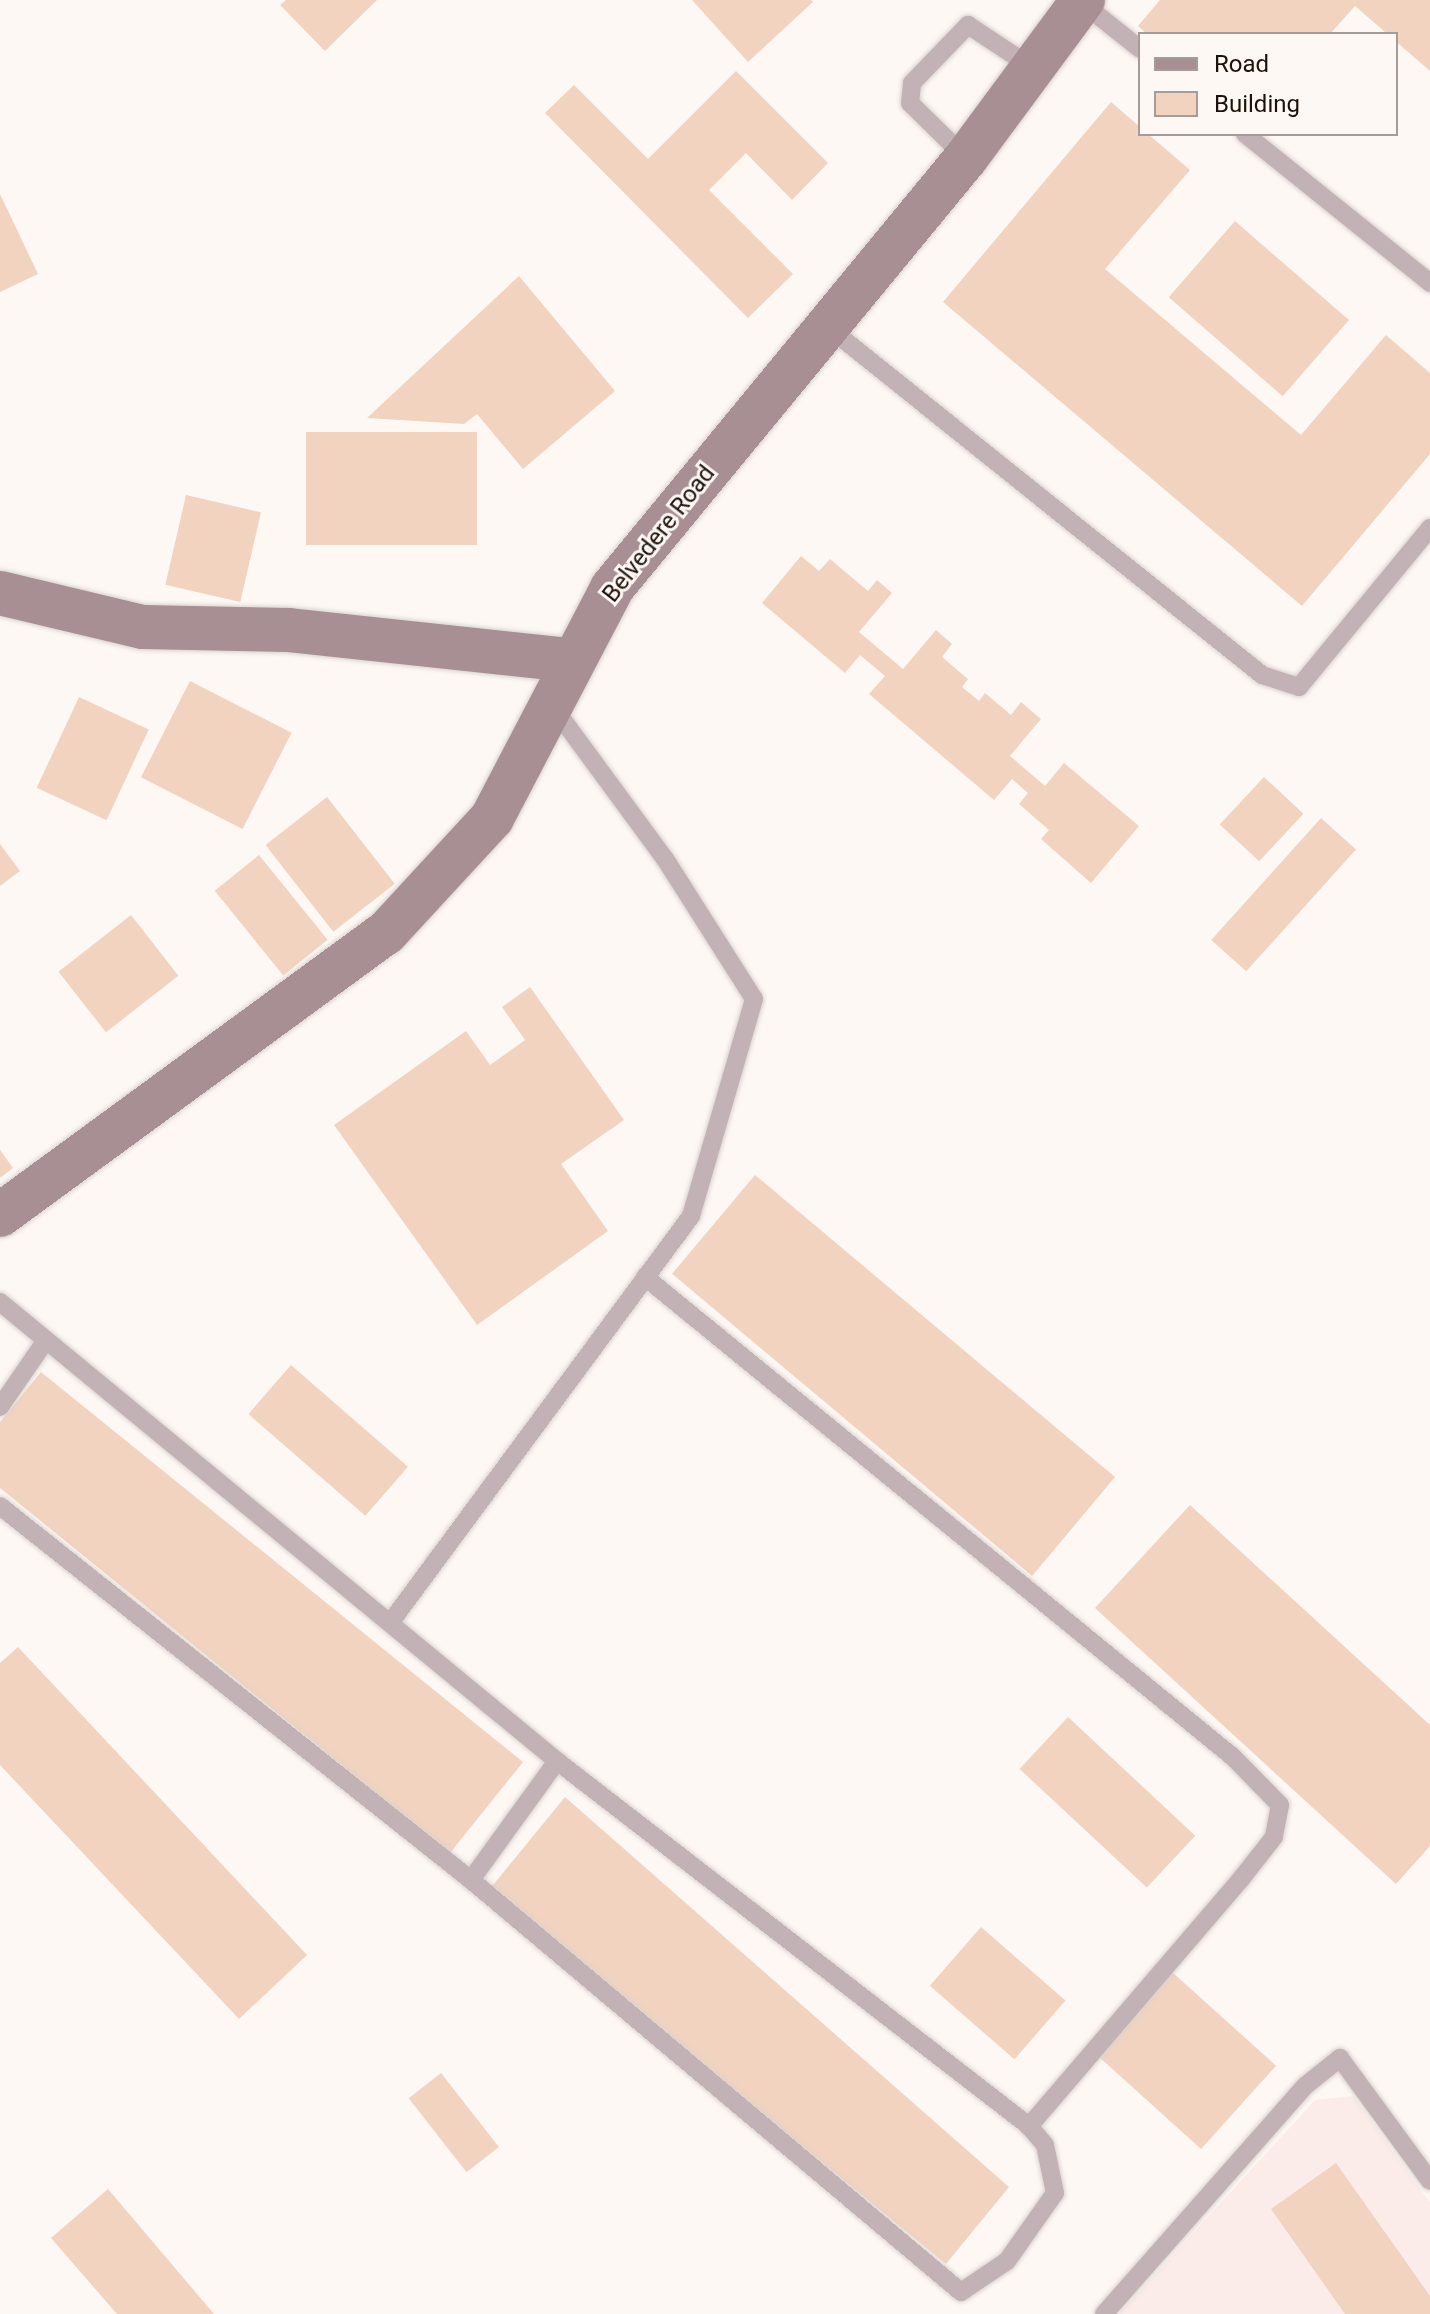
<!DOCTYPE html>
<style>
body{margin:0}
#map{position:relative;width:1430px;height:2314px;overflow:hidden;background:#fef8f4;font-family:Roboto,sans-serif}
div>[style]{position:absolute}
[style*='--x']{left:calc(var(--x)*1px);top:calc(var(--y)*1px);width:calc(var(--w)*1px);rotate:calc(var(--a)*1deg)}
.industrial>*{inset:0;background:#fbebe9}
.building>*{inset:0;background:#f1d3c0;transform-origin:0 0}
.roads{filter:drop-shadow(0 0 2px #dad3cf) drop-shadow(0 0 2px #dad3cf)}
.lane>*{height:18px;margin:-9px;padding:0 9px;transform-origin:9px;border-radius:9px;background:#c2b2b5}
.secondary>*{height:44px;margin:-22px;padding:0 22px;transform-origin:22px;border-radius:22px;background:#a78f93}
span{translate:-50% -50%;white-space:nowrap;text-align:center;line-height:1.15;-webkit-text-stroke:6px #fef8f4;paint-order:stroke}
.street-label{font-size:24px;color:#1c120b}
.legend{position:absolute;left:1138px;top:32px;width:260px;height:104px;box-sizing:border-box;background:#fef8f4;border:2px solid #a49c97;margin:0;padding:10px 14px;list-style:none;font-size:24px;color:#1c120b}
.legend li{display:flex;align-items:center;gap:16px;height:40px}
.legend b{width:40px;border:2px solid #a49c97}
</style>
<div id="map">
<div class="industrial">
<div style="clip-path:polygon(1353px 2096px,1430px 2203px,1430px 2314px,1119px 2314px,1315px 2100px)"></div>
</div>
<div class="building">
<div style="clip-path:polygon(286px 0,377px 0,325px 51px,280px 5px)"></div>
<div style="clip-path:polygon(692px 0,811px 0,813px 2px,748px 62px)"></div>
<div style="clip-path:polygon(1160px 0,1430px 0,1430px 71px,1355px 6px,1330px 34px,1147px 34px,1138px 26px)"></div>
<div style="clip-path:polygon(736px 71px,828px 163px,792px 200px,746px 153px,709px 190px,793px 274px,748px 318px,545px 113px,574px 85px,648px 159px)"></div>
<div style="clip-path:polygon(1111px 102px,1190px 170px,1105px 269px,1301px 435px,1386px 335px,1430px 373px,1430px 454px,1302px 606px,943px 302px)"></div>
<div style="clip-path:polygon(0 194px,38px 274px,0 292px)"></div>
<div style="left:1235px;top:221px;width:151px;height:101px;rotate:41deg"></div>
<div style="clip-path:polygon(519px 276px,615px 391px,523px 469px,477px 414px,464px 424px,367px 418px)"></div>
<div style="left:306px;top:432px;width:171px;height:113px"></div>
<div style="left:186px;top:495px;width:77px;height:92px;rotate:13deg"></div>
<div style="clip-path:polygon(801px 556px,819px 571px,830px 559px,868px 591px,877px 580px,892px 593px,859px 632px,903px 669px,936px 630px,952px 644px,942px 657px,968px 679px,962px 687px,979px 701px,985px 693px,1011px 715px,1021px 702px,1041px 719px,1010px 756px,1045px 786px,1064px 763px,1139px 826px,1091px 883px,1041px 839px,1049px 830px,1019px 804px,1028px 793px,1012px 779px,994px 800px,869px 694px,885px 676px,860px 655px,845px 673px,762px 603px)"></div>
<div style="left:190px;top:681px;width:114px;height:108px;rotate:27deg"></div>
<div style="left:79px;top:697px;width:77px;height:100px;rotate:25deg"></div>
<div style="left:1264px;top:777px;width:54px;height:65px;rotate:43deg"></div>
<div style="left:327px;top:797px;width:110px;height:78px;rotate:52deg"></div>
<div style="left:1321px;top:818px;width:47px;height:164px;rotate:42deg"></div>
<div style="clip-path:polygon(0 844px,20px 871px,0 886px)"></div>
<div style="left:259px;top:855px;width:109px;height:57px;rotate:51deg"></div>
<div style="left:131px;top:915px;width:77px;height:92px;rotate:52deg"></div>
<div style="clip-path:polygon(530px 987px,624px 1120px,561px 1164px,608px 1231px,477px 1325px,334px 1125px,466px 1031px,490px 1065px,525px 1040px,502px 1007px)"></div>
<div style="clip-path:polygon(0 1150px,13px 1168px,0 1178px)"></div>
<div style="left:755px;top:1175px;width:470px;height:129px;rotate:40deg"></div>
<div style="left:291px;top:1365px;width:155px;height:65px;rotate:41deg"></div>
<div style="clip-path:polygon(41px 1372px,523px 1762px,450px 1853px,0 1488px,0 1422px)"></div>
<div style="clip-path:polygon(1190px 1505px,1430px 1725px,1430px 1846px,1396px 1884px,1095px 1608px)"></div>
<div style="clip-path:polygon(18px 1647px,307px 1955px,239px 2019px,0 1765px,0 1663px)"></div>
<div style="left:1068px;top:1717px;width:174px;height:71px;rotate:43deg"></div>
<div style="clip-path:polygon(565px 1797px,1009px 2187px,946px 2264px,489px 1890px)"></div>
<div style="left:981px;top:1927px;width:112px;height:78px;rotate:41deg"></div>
<div style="left:1172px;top:1972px;width:140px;height:112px;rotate:42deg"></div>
<div style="left:441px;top:2073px;width:94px;height:41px;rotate:52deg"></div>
<div style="clip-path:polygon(1336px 2163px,1430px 2296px,1430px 2314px,1345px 2314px,1271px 2209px)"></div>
<div style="clip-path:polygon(108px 2189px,214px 2314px,117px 2314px,51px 2238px)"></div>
</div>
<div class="roads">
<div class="lane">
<div style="--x:1081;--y:2;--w:75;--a:38.5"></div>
<div style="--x:1245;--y:134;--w:238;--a:38.8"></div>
<div style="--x:966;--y:158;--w:78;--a:-135.5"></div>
<div style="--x:910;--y:103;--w:20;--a:-84"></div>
<div style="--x:912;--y:83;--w:81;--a:-46"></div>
<div style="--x:968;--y:25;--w:78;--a:33.5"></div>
<div style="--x:828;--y:327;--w:556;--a:38.72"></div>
<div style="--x:1262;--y:675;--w:39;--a:18"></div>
<div style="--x:1299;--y:687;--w:206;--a:-50.5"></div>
<div style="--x:645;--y:1277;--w:759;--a:39.23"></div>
<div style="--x:1233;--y:1757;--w:67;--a:45.6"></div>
<div style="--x:1280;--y:1805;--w:33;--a:101"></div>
<div style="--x:1274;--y:1837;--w:53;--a:128.2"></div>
<div style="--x:1241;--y:1879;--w:326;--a:130.6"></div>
<div style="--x:0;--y:1302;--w:722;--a:39.49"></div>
<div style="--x:557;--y:1761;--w:147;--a:125.9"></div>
<div style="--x:471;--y:1880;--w:601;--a:-141.55"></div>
<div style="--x:0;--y:1407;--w:81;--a:-55.5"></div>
<div style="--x:390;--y:1623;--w:506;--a:-53.51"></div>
<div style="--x:691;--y:1216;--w:226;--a:-73.8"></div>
<div style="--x:754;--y:999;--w:166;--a:-122.4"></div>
<div style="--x:665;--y:859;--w:186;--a:-126.3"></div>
<div style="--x:471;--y:1880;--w:640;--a:40.06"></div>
<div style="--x:961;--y:2292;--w:55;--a:-34"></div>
<div style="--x:1007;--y:2261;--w:83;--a:-54.8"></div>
<div style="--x:1055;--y:2193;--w:49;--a:-101.8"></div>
<div style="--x:1045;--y:2145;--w:25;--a:-130"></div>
<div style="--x:1029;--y:2126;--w:597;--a:-142.29"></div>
<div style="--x:1104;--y:2314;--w:304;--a:-48.6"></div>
<div style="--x:1305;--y:2086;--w:45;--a:-38.7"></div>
<div style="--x:1340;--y:2058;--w:152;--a:53.8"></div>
</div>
<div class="secondary">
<div style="--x:0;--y:593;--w:147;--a:13.4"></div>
<div style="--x:143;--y:627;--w:145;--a:1.2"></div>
<div style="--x:288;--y:630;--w:285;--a:6.1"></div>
<div style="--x:0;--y:1215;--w:478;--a:-36.2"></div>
<div style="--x:386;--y:933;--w:156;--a:-47.3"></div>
<div style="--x:492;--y:818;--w:259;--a:-62.4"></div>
<div style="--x:612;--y:588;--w:557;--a:-50.54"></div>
<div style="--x:966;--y:158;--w:197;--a:-53.5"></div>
</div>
</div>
<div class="street-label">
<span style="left:659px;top:534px;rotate:-52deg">Belvedere Road</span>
</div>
<ul class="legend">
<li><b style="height:10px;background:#a78f93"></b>Road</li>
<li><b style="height:22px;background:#f1d3c0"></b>Building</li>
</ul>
</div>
